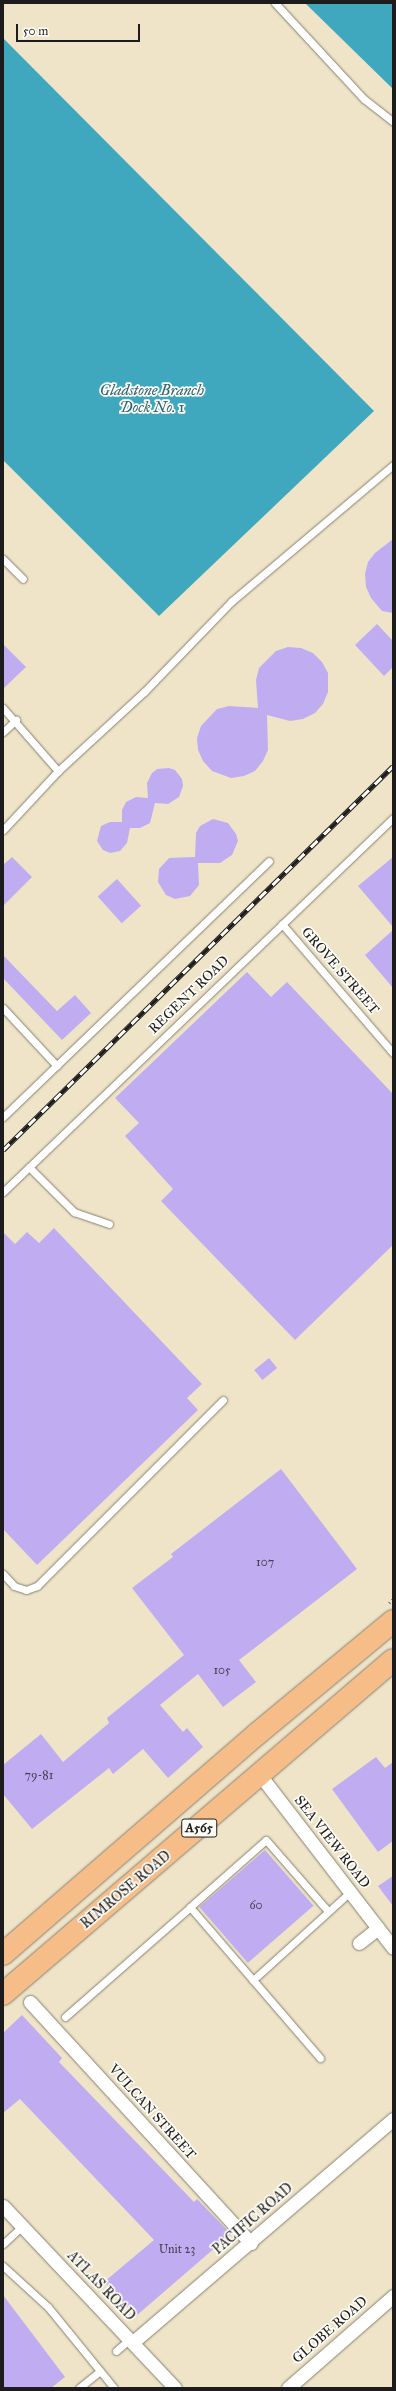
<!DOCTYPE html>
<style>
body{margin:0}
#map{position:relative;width:396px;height:2391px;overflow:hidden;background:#efe4c8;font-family:"IM FELL Great Primer",serif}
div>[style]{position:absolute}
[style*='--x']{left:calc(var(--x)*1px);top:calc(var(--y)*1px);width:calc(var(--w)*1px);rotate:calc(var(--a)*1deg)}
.water>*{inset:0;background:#3fa8bf}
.building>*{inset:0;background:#c0adf1;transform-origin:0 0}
.path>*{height:2.5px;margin-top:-1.25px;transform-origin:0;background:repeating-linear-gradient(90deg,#868072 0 1px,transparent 0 4px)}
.roads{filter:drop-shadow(0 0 1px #868072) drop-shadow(0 0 1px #868072)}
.lane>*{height:7px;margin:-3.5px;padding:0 3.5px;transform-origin:3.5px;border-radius:3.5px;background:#fff}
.street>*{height:13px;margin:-6.5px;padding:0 6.5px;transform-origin:6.5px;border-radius:6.5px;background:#fff}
.highway>*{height:22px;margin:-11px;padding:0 11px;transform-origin:11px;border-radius:11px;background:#f7bd88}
.rail>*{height:4.5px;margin-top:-2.25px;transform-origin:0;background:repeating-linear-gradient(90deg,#fdfcf7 0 9px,#1c1c1c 0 18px);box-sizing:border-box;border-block:1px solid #1c1c1c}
span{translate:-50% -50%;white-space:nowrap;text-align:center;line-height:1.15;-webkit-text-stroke:3.5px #fdfcf7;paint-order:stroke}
.number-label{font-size:12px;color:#454051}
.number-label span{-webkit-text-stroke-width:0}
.shield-label span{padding:1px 3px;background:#fdfcf7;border:1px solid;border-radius:3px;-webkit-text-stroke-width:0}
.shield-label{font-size:13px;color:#1c1c1c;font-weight:700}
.street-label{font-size:14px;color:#1c1c1c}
.water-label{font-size:15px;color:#2e626e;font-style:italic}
.frame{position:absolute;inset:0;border:4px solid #1c1c1c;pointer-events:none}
.scale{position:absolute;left:16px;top:24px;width:124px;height:18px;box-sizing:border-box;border:2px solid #1c1c1c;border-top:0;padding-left:5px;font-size:12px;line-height:14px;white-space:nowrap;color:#1c1c1c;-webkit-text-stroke:3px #fdfcf7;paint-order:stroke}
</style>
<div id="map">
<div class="water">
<div style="clip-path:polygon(305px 3px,393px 3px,393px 89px)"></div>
<div style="clip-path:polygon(3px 38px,374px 411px,159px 616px,3px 460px)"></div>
</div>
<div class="building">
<div style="clip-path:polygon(393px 539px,393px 613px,382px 611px,371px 598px,366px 587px,365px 574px,368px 562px,375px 553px)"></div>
<div style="clip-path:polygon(377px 624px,393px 641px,393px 667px,384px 676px,355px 645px)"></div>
<div style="clip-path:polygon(3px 644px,26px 667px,3px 689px)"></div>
<div style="clip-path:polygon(288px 647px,301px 648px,313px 653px,322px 662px,328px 673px,328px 692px,323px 704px,315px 713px,303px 719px,290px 721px,267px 715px,268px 750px,263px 761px,255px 771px,244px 776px,231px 778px,212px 771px,203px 761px,198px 750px,197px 738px,201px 726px,217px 709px,229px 706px,258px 708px,256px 680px,259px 668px,276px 651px)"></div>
<div style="clip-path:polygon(169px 768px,175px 770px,182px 779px,183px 786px,179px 797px,168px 804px,155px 803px,150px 823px,140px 828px,130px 828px,127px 843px,120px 851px,110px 853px,103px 850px,97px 841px,101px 826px,110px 822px,122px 822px,122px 810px,126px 802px,136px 797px,148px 798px,147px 783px,152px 773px,157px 769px)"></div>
<div style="clip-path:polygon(213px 819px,228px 823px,236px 834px,238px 841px,232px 855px,220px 863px,198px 863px,199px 885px,190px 896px,175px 899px,166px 895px,158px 882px,159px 869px,169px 858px,195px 857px,196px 833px,200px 826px)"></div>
<div style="clip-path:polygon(12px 857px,32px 877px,3px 906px,3px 865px)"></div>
<div style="clip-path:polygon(393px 857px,393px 927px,358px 886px)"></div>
<div style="left:117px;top:879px;width:36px;height:26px;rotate:48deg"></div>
<div style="clip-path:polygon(393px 930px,393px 988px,365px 955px)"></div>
<div style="clip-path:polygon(3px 955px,57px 1011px,75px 995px,91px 1013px,62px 1040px,3px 978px)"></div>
<div style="clip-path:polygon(247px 972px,271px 997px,287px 982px,393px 1094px,393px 1245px,295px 1340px,161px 1201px,173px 1189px,125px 1136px,139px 1123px,115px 1098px)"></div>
<div style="clip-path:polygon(54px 1228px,202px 1384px,187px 1398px,198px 1410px,37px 1565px,3px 1529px,3px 1232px,15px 1244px,27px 1232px,39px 1243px)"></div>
<div style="left:269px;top:1358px;width:13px;height:19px;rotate:51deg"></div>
<div style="clip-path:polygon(281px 1469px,357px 1569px,239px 1660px,256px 1682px,223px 1707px,198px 1674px,160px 1705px,183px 1732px,187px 1728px,203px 1747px,168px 1778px,143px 1749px,113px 1774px,109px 1768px,32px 1829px,3px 1794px,3px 1765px,41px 1734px,63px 1762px,109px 1723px,107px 1718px,184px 1655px,132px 1588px,173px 1557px,171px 1554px)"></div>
<div style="clip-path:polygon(376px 1757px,385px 1768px,393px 1762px,393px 1841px,378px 1852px,332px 1789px)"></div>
<div style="left:265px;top:1850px;width:74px;height:87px;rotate:49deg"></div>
<div style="clip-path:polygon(393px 1876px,393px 1906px,378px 1886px)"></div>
<div style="clip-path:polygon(22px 2015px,62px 2058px,59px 2062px,194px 2202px,197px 2199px,231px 2234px,136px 2316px,104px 2282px,154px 2240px,20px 2099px,3px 2113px,3px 2033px)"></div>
<div style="clip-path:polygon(3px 2295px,65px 2377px,51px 2388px,3px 2388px)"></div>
</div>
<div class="path">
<div style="--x:389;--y:1603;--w:6;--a:-45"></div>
</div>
<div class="roads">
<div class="lane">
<div style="--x:275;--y:3;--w:131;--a:47.2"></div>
<div style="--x:364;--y:99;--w:37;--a:38"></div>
<div style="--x:3;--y:559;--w:28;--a:45"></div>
<div style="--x:3;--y:708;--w:84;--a:48.9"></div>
<div style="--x:3;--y:732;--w:18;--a:-43"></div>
<div style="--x:3;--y:830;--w:81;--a:-47"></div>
<div style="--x:58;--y:771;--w:117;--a:-42.6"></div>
<div style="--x:144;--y:692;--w:127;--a:-46"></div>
<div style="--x:232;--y:601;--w:211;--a:-40.2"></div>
<div style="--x:282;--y:924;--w:170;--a:49.3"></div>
<div style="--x:3;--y:1008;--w:79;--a:47"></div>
<div style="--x:3;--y:1117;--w:369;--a:-43.9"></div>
<div style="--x:29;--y:1167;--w:64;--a:45"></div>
<div style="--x:74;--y:1212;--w:37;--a:19"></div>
<div style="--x:3;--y:1192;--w:540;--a:-43.8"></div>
<div style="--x:3;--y:1574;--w:16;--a:47"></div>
<div style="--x:14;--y:1586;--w:13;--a:18"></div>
<div style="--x:26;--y:1590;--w:12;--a:-20"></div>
<div style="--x:37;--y:1586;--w:263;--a:-45"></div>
<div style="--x:190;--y:1907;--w:101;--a:-41.4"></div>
<div style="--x:266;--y:1840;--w:94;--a:48.9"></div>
<div style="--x:253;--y:1980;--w:103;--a:49.3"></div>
<div style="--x:65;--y:2017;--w:167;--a:-41.3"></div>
<div style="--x:190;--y:1907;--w:96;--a:49.2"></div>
<div style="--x:253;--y:1980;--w:131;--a:-42.2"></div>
<div style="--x:3;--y:2244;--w:26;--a:-43"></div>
<div style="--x:3;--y:2266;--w:61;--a:42.3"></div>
<div style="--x:48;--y:2307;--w:104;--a:50.8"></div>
<div style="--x:116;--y:2351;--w:18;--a:-41"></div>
<div style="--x:79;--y:2388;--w:27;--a:-39"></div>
</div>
<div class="street">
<div style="--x:260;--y:1775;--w:218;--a:52.4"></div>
<div style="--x:359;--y:1943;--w:24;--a:-38"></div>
<div style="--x:30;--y:2002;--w:327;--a:47.5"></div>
<div style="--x:3;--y:2206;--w:250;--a:46.6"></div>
<div style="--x:133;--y:2342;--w:343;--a:-40.6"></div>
<div style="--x:288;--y:2388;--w:140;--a:-41.2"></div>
</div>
<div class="highway">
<div style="--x:3;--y:1954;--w:336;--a:-40.9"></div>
<div style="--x:257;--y:1734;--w:177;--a:-39.7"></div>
<div style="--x:3;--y:1994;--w:513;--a:-40.58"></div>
</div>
</div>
<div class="rail">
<div style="--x:3;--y:1150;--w:547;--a:-44.56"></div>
</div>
<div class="number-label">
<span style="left:265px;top:1563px">107</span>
<span style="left:222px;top:1671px">105</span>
<span style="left:39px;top:1776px">79-81</span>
<span style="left:256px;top:1906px">60</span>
<span style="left:177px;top:2250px">Unit 23</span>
</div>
<div class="shield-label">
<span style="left:199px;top:1828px">A565</span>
</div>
<div class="street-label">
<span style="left:340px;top:971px;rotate:49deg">GROVE STREET</span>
<span style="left:189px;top:995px;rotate:-44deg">REGENT ROAD</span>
<span style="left:332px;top:1842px;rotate:52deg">SEA VIEW ROAD</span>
<span style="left:126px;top:1890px;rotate:-40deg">RIMROSE ROAD</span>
<span style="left:152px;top:2112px;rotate:48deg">VULCAN STREET</span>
<span style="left:253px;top:2219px;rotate:-41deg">PACIFIC ROAD</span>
<span style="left:101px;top:2286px;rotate:46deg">ATLAS ROAD</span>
<span style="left:330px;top:2330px;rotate:-41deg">GLOBE ROAD</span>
</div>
<div class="water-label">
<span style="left:152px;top:399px">Gladstone Branch<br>Dock No. 1</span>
</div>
<div class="frame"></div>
<div class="scale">50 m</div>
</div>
